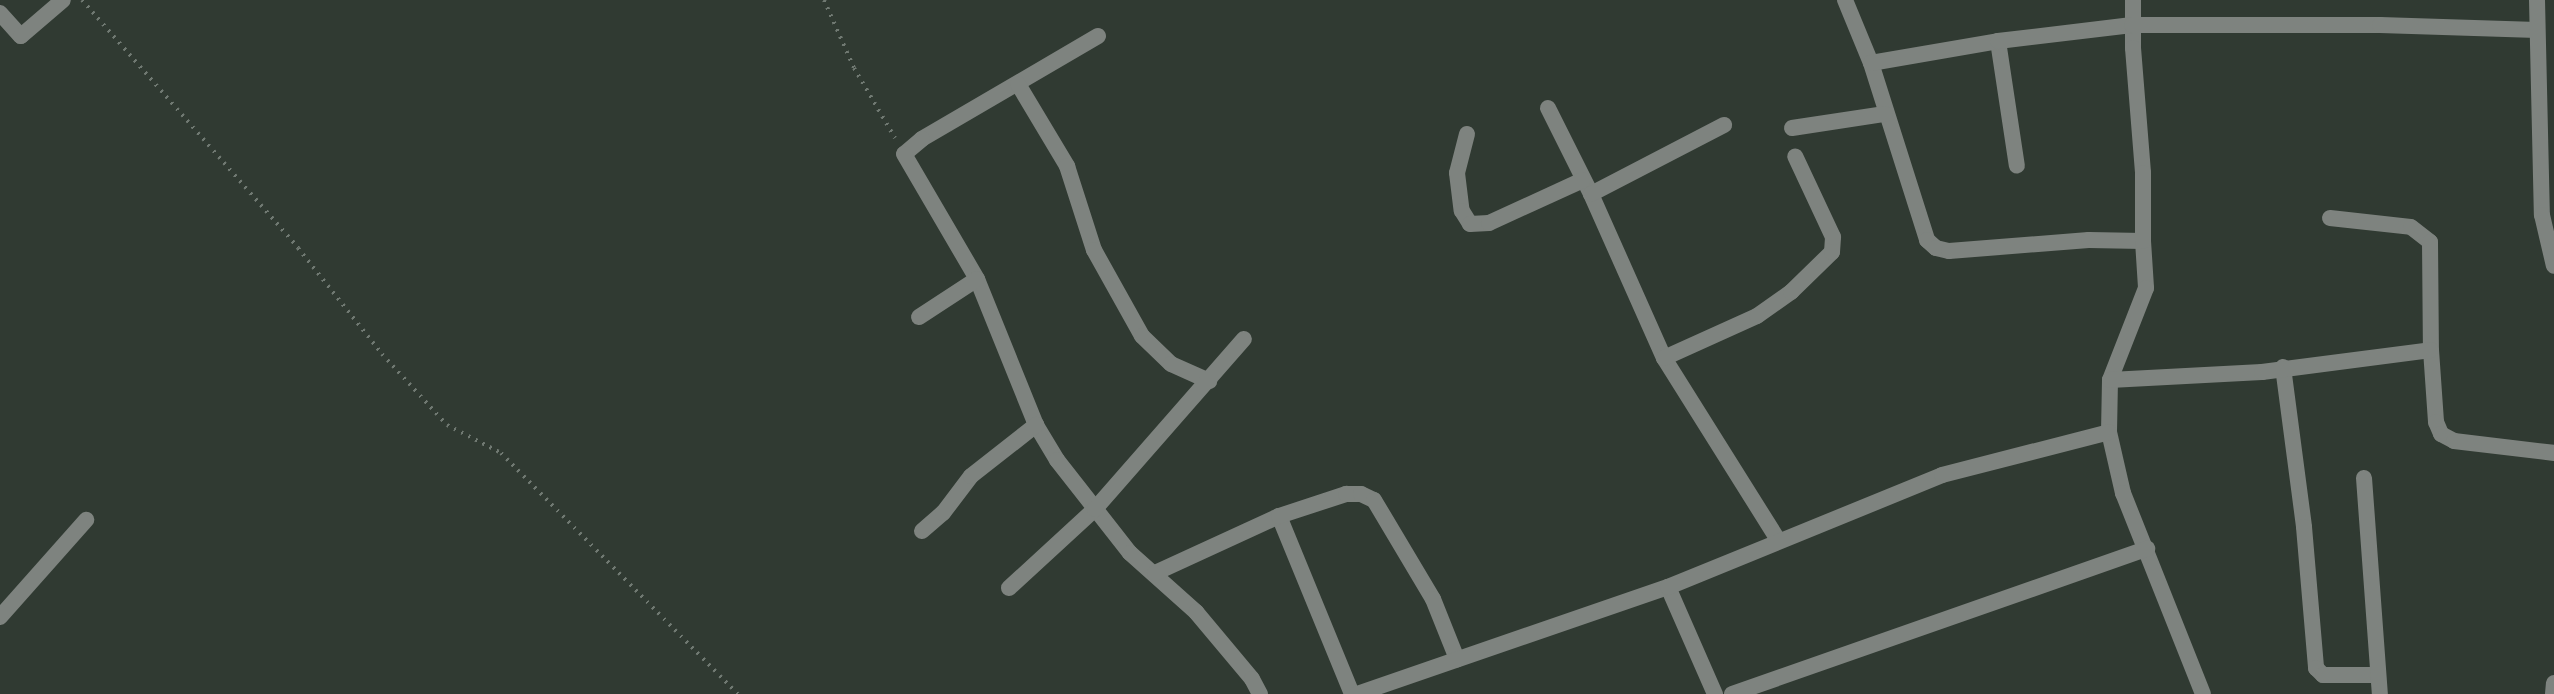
<!DOCTYPE html>
<style>
body{margin:0}
#map{position:relative;width:2554px;height:694px;overflow:hidden;background:#303a32;font-family:Literata,serif}
div>[style]{position:absolute}
[style*='--x']{left:calc(var(--x)*1px);top:calc(var(--y)*1px);width:calc(var(--w)*1px);rotate:calc(var(--a)*1deg)}
.path>*{height:4px;margin-top:-2px;transform-origin:0;background:repeating-linear-gradient(90deg,#707972 0 2px,transparent 0 8px)}
.minor>*{height:16px;margin:-8px;padding:0 8px;transform-origin:8px;border-radius:8px;background:#7e837f}
.tertiary>*{height:16px;margin:-8px;padding:0 8px;transform-origin:8px;border-radius:8px;background:#7e837f}
span{translate:-50% -50%;white-space:nowrap;text-align:center;line-height:1.15;-webkit-text-stroke:6px #263028;paint-order:stroke}
</style>
<div id="map">
<div class="path">
<div style="--x:82;--y:0;--w:329;--a:48.9"></div>
<div style="--x:298;--y:248;--w:135;--a:51.6"></div>
<div style="--x:382;--y:354;--w:96;--a:47.5"></div>
<div style="--x:447;--y:425;--w:61;--a:27.4"></div>
<div style="--x:501;--y:453;--w:338;--a:45.5"></div>
<div style="--x:824;--y:0;--w:74;--a:66.2"></div>
<div style="--x:854;--y:68;--w:81;--a:59.6"></div>
</div>
<div class="minor">
<div style="--x:1845;--y:0;--w:68;--a:67.6"></div>
<div style="--x:1871;--y:63;--w:186;--a:72.4"></div>
<div style="--x:1927;--y:240;--w:12;--a:42"></div>
<div style="--x:1936;--y:248;--w:13;--a:13"></div>
<div style="--x:1949;--y:251;--w:140;--a:-4.5"></div>
<div style="--x:2089;--y:240;--w:54;--a:1.1"></div>
<div style="--x:2143;--y:241;--w:47;--a:86.3"></div>
<div style="--x:2146;--y:288;--w:99;--a:111.4"></div>
<div style="--x:2110;--y:380;--w:52;--a:91.1"></div>
<div style="--x:2109;--y:432;--w:63;--a:77.1"></div>
<div style="--x:2123;--y:493;--w:216;--a:68.3"></div>
<div style="--x:2133;--y:0;--w:48;--a:90"></div>
<div style="--x:2133;--y:48;--w:125;--a:85.4"></div>
<div style="--x:2143;--y:173;--w:68;--a:90"></div>
<div style="--x:0;--y:13;--w:31;--a:48"></div>
<div style="--x:21;--y:36;--w:55;--a:-40.6"></div>
<div style="--x:1098;--y:36;--w:204;--a:149.7"></div>
<div style="--x:922;--y:139;--w:23;--a:140"></div>
<div style="--x:904;--y:154;--w:145;--a:59.7"></div>
<div style="--x:977;--y:279;--w:157;--a:68"></div>
<div style="--x:1036;--y:425;--w:41;--a:59"></div>
<div style="--x:1057;--y:460;--w:118;--a:51.9"></div>
<div style="--x:1130;--y:553;--w:89;--a:41.8"></div>
<div style="--x:1196;--y:612;--w:87;--a:50.1"></div>
<div style="--x:1252;--y:679;--w:17;--a:62"></div>
<div style="--x:1998;--y:41;--w:126;--a:81.4"></div>
<div style="--x:1871;--y:63;--w:129;--a:-9.8"></div>
<div style="--x:1998;--y:41;--w:135;--a:-6.8"></div>
<div style="--x:2132;--y:25;--w:248;--a:0"></div>
<div style="--x:2380;--y:25;--w:157;--a:1.8"></div>
<div style="--x:1018;--y:84;--w:96;--a:59.1"></div>
<div style="--x:1067;--y:166;--w:88;--a:72.2"></div>
<div style="--x:1094;--y:250;--w:98;--a:60.8"></div>
<div style="--x:1142;--y:336;--w:40;--a:44"></div>
<div style="--x:1171;--y:364;--w:42;--a:24.1"></div>
<div style="--x:1548;--y:108;--w:96;--a:63.4"></div>
<div style="--x:1591;--y:194;--w:180;--a:66"></div>
<div style="--x:1664;--y:358;--w:215;--a:57.9"></div>
<div style="--x:1792;--y:128;--w:94;--a:-8.6"></div>
<div style="--x:1467;--y:134;--w:40;--a:104.4"></div>
<div style="--x:1457;--y:173;--w:38;--a:83"></div>
<div style="--x:1462;--y:211;--w:15;--a:58"></div>
<div style="--x:1470;--y:224;--w:19;--a:-3"></div>
<div style="--x:1489;--y:223;--w:103;--a:-24.6"></div>
<div style="--x:1591;--y:194;--w:150;--a:-27.4"></div>
<div style="--x:2330;--y:218;--w:81;--a:6.3"></div>
<div style="--x:2411;--y:227;--w:24;--a:38"></div>
<div style="--x:2430;--y:242;--w:108;--a:89.5"></div>
<div style="--x:2431;--y:350;--w:72;--a:86"></div>
<div style="--x:2436;--y:422;--w:13;--a:67"></div>
<div style="--x:2441;--y:434;--w:15;--a:28"></div>
<div style="--x:2454;--y:441;--w:101;--a:6.8"></div>
<div style="--x:919;--y:317;--w:69;--a:-33.2"></div>
<div style="--x:1664;--y:358;--w:102;--a:-24.3"></div>
<div style="--x:1757;--y:316;--w:42;--a:-35.2"></div>
<div style="--x:1791;--y:292;--w:57;--a:-44.3"></div>
<div style="--x:1832;--y:252;--w:15;--a:-86"></div>
<div style="--x:1833;--y:237;--w:89;--a:-115.1"></div>
<div style="--x:2283;--y:367;--w:161;--a:82.5"></div>
<div style="--x:2304;--y:527;--w:142;--a:85.1"></div>
<div style="--x:2316;--y:668;--w:10;--a:45"></div>
<div style="--x:2323;--y:675;--w:55;--a:0"></div>
<div style="--x:2110;--y:380;--w:152;--a:-3"></div>
<div style="--x:2262;--y:372;--w:170;--a:-7.4"></div>
<div style="--x:2364;--y:478;--w:217;--a:85.8"></div>
<div style="--x:1279;--y:516;--w:192;--a:67.7"></div>
<div style="--x:922;--y:531;--w:28;--a:-41"></div>
<div style="--x:943;--y:513;--w:46;--a:-52.9"></div>
<div style="--x:971;--y:476;--w:83;--a:-38.1"></div>
<div style="--x:1155;--y:573;--w:136;--a:-24.7"></div>
<div style="--x:1279;--y:516;--w:71;--a:-18.2"></div>
<div style="--x:1346;--y:494;--w:15;--a:0"></div>
<div style="--x:1361;--y:494;--w:14;--a:25"></div>
<div style="--x:1374;--y:500;--w:115;--a:59.2"></div>
<div style="--x:1433;--y:599;--w:65;--a:68.2"></div>
<div style="--x:1668;--y:587;--w:117;--a:66.3"></div>
<div style="--x:1009;--y:588;--w:117;--a:-42.6"></div>
<div style="--x:1095;--y:509;--w:226;--a:-48.8"></div>
<div style="--x:0;--y:617;--w:130;--a:-48.4"></div>
<div style="--x:1357;--y:694;--w:329;--a:-19"></div>
<div style="--x:1668;--y:587;--w:296;--a:-22.2"></div>
<div style="--x:1942;--y:475;--w:172;--a:-14.4"></div>
<div style="--x:1732;--y:694;--w:440;--a:-19.3"></div>
</div>
<div class="tertiary">
<div style="--x:2537;--y:0;--w:215;--a:88.7"></div>
<div style="--x:2542;--y:215;--w:52;--a:76.8"></div>
<div style="--x:2553;--y:694;--w:11;--a:-85"></div>
</div>
</div>
